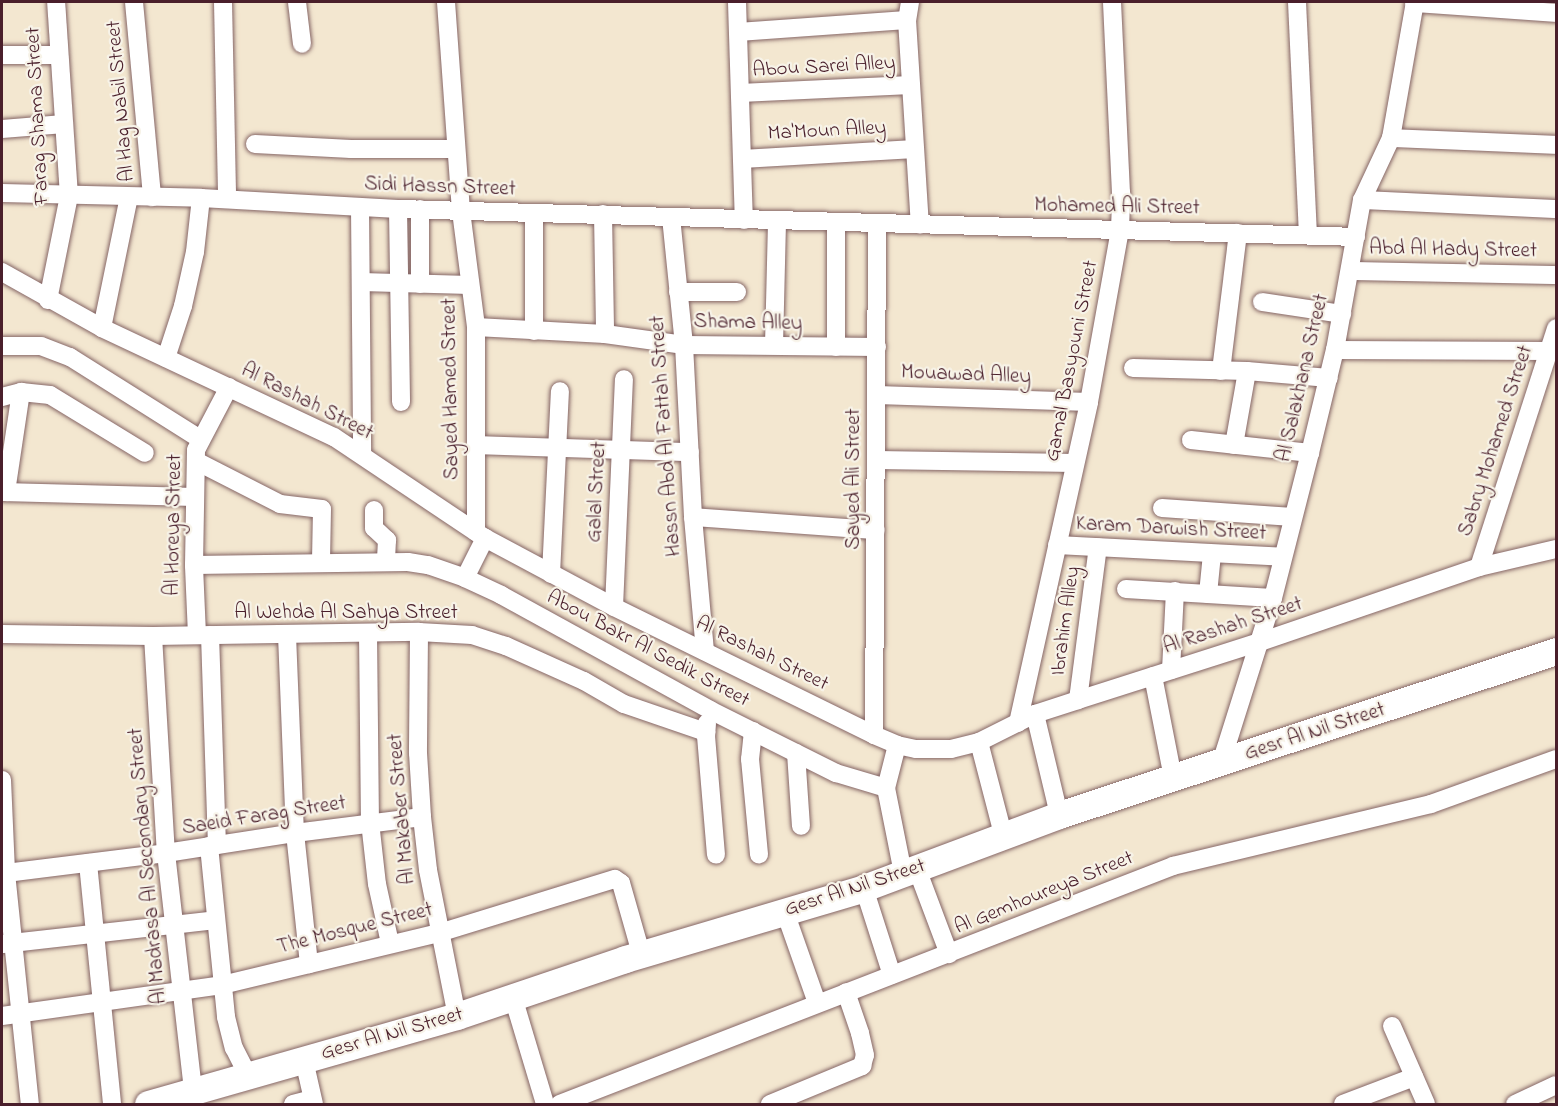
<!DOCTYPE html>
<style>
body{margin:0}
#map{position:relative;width:1558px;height:1106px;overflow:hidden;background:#f3e7d0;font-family:"Indie Flower",sans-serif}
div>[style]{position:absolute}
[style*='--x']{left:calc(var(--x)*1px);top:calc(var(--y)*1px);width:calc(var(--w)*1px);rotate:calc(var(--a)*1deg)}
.roads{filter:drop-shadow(0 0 2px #856565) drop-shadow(0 0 2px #856565)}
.street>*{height:18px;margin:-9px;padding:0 9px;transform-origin:9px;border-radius:9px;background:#fff}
.secondary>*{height:27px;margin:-13.5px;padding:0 13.5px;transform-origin:13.5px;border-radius:13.5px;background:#fff}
span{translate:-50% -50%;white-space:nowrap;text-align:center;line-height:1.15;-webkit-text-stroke:4.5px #f7f3e8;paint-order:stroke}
.street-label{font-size:21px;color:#4a1f2b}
.frame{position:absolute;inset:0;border:3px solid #4a1f2b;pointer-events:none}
</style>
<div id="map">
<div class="roads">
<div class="street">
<div style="--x:134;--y:2;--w:196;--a:84.7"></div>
<div style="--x:223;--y:2;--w:197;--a:88.8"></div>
<div style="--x:297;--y:2;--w:42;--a:83.2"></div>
<div style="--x:446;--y:2;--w:210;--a:85.9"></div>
<div style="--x:461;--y:211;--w:117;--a:82.6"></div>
<div style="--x:476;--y:327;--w:205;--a:90"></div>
<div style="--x:737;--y:2;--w:218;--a:88.2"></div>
<div style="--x:910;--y:2;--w:18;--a:99"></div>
<div style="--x:907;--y:20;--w:205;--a:86.4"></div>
<div style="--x:1297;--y:2;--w:233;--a:87.3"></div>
<div style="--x:1414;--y:3;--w:142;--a:4"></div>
<div style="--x:738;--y:32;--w:169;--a:-4.1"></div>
<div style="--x:2;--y:55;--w:57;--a:0"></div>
<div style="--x:740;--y:93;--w:171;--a:-2.7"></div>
<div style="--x:2;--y:129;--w:62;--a:-4.6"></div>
<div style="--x:1391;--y:138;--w:165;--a:2.4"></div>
<div style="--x:255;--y:144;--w:96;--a:3"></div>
<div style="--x:351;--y:149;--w:105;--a:0"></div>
<div style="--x:742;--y:159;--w:173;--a:-3.3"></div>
<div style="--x:2;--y:193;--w:199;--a:1.4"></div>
<div style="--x:201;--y:198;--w:197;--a:3.2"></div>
<div style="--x:398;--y:209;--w:958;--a:1.67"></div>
<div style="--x:1362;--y:200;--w:194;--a:2.7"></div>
<div style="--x:360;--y:207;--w:248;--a:89.5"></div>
<div style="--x:398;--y:209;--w:193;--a:89.1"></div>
<div style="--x:420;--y:209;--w:75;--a:90"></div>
<div style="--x:534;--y:213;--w:118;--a:90"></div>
<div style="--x:603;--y:214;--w:120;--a:89"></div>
<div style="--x:671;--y:217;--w:129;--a:84.2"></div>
<div style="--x:684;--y:345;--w:172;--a:87"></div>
<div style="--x:693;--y:517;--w:135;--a:84.9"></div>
<div style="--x:1350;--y:271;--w:206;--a:1.1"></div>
<div style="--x:2;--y:272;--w:115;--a:29.2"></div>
<div style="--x:102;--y:328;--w:256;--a:25.2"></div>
<div style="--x:334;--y:437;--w:182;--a:33.8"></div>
<div style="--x:485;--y:538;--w:146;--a:28.1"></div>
<div style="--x:614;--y:607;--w:290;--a:26.2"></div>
<div style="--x:874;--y:735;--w:25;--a:23"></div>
<div style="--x:897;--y:745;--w:19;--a:12"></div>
<div style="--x:916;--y:749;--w:35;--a:0"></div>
<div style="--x:951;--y:749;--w:29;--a:-14"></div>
<div style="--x:979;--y:742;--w:63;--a:-26.6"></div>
<div style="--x:1035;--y:714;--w:45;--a:-18"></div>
<div style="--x:1078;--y:700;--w:191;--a:-17.7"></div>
<div style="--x:1260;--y:642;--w:231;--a:-18.9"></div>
<div style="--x:1479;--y:567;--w:79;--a:-13.2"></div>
<div style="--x:361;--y:282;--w:109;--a:1.6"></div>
<div style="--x:678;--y:292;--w:59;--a:0"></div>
<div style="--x:48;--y:300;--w:106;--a:-78.6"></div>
<div style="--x:69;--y:196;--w:194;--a:-93.8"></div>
<div style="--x:1262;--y:302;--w:81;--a:8.5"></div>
<div style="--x:476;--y:327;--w:129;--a:3.1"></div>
<div style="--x:605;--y:334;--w:80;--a:7.9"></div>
<div style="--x:684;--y:345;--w:193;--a:0.6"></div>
<div style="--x:102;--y:328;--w:134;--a:-78.4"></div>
<div style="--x:774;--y:345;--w:124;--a:-88.6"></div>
<div style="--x:2;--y:346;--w:39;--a:0"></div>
<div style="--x:41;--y:346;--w:31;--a:21"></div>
<div style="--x:70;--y:357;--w:154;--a:32.2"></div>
<div style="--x:836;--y:347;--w:124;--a:-90"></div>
<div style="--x:1335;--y:350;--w:214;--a:0.3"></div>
<div style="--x:166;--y:358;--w:55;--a:-71.9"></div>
<div style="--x:183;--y:306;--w:55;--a:-77.5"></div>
<div style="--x:195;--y:252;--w:54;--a:-83.7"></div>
<div style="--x:1133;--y:368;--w:114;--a:1.5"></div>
<div style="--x:1247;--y:371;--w:82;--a:4.9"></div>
<div style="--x:1221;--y:371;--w:139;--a:-83"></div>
<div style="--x:877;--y:395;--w:212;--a:1.9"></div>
<div style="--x:2;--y:397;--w:20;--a:-15"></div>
<div style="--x:21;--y:392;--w:29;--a:6"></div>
<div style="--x:50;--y:395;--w:111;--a:31.4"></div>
<div style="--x:1191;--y:440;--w:120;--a:6.2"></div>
<div style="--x:476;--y:445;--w:214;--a:1.9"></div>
<div style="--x:1234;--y:445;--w:75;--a:-80"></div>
<div style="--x:877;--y:460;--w:198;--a:0.9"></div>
<div style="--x:196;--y:461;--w:94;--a:27.1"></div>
<div style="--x:280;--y:504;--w:42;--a:6.8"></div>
<div style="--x:322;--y:509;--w:54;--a:91.1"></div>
<div style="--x:2;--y:492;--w:193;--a:1.5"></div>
<div style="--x:6;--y:492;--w:101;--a:-81.5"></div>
<div style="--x:1162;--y:508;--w:131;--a:3.9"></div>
<div style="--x:374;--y:510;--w:18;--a:90"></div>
<div style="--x:374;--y:528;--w:18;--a:43"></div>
<div style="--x:387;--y:540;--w:22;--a:93"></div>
<div style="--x:693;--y:517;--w:183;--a:4.1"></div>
<div style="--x:1057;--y:545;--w:226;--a:3"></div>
<div style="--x:194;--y:565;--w:214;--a:-0.8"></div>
<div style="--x:408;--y:562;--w:20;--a:9"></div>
<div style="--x:428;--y:565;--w:39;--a:19"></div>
<div style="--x:465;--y:578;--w:40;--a:25"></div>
<div style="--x:501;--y:595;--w:239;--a:28.8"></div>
<div style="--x:710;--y:710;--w:141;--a:26.6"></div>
<div style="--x:836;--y:773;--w:52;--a:16.7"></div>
<div style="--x:1479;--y:567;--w:251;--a:-72.1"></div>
<div style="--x:551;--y:574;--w:183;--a:-87.2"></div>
<div style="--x:465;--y:578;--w:45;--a:-63.4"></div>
<div style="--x:1126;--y:589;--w:147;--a:3.5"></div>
<div style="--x:1208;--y:594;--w:40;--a:-84.3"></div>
<div style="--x:614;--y:607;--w:228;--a:-87.5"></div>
<div style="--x:419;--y:632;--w:121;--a:90.5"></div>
<div style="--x:418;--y:753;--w:64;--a:86.4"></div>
<div style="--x:422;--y:817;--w:53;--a:83.5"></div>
<div style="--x:428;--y:870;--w:149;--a:78.8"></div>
<div style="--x:368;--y:633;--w:189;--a:89.4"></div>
<div style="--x:370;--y:822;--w:62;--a:83.6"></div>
<div style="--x:377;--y:884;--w:60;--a:77.6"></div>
<div style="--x:2;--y:634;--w:151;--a:0.8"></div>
<div style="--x:153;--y:636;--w:266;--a:-0.9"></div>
<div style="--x:419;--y:632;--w:53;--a:3.2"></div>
<div style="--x:472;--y:635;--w:36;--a:18"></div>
<div style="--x:506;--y:646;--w:85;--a:24.2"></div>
<div style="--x:584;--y:681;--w:46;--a:29.9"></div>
<div style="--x:624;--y:704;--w:87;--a:18.9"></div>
<div style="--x:197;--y:635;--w:70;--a:-92.5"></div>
<div style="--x:194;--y:565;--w:115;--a:-89"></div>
<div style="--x:196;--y:450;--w:71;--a:-62.4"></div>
<div style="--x:210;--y:635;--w:210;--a:88.1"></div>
<div style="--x:287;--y:635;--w:198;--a:87.7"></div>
<div style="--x:295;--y:833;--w:132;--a:83.9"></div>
<div style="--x:153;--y:636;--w:217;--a:86.6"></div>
<div style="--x:166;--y:853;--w:240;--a:83.5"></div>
<div style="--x:1171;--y:670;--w:79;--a:-87.1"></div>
<div style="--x:1153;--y:676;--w:104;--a:78.9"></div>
<div style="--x:1078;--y:700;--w:154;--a:-82.6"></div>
<div style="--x:1035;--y:714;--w:104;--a:76.6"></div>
<div style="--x:707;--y:723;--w:13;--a:94"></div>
<div style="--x:706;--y:736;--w:119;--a:85.2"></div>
<div style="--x:1018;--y:723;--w:329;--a:-77.5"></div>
<div style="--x:1089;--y:402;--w:175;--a:-79.8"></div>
<div style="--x:1120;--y:230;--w:37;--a:-88"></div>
<div style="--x:1121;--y:193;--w:191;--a:-92.7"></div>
<div style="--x:753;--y:731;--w:28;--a:96"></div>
<div style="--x:750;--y:759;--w:96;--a:84.6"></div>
<div style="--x:874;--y:735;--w:511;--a:-89.66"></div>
<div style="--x:979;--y:742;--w:95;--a:75.4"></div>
<div style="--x:897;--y:745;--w:44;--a:104.3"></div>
<div style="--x:886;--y:788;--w:87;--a:78.7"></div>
<div style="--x:796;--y:753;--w:73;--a:86.1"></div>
<div style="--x:1221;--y:763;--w:173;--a:-72.5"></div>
<div style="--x:1273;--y:598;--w:150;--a:-75.7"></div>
<div style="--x:1310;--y:453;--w:106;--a:-76.4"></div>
<div style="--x:1335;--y:350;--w:152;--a:-79.8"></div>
<div style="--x:1362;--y:200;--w:68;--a:-64.9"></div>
<div style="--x:1391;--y:138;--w:138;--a:-80"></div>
<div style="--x:2;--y:780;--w:93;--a:87.5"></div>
<div style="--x:6;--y:873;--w:232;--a:84.1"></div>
<div style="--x:209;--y:846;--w:172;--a:84.3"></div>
<div style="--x:226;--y:1017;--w:32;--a:76"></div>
<div style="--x:234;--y:1048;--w:31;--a:63"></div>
<div style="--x:88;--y:863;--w:242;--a:84.3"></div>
<div style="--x:917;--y:869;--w:91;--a:69.4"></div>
<div style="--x:6;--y:873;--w:161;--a:-7.1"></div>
<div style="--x:166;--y:853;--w:131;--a:-8.8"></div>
<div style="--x:295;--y:833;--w:128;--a:-7.2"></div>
<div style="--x:864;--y:888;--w:91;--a:72.2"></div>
<div style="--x:785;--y:912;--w:96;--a:70.6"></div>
<div style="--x:3;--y:944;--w:214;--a:-6.4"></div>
<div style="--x:513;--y:997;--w:112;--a:73.3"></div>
<div style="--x:2;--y:1016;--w:222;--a:-8"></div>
<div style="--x:222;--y:985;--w:223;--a:-13.5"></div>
<div style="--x:439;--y:933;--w:184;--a:-17.1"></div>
<div style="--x:615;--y:879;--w:7;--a:34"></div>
<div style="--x:621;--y:883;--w:73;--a:74.1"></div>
<div style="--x:1392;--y:1026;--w:85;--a:66.4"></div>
<div style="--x:304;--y:1060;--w:45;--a:77.2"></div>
<div style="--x:293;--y:1104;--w:20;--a:-15"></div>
<div style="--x:560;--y:1104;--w:658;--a:-21.22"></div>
<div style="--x:1173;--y:866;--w:265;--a:-13.5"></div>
<div style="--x:1431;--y:804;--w:133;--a:-19.8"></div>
<div style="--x:770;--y:1104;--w:100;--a:-22.4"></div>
<div style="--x:862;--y:1066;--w:11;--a:-75"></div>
<div style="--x:865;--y:1055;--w:23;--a:-103"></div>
<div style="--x:860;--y:1033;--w:43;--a:-108.9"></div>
<div style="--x:1343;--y:1104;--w:76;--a:-20.8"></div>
<div style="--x:1515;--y:1104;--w:45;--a:-24.9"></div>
</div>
<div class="secondary">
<div style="--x:148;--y:1104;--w:321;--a:-15.9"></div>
<div style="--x:457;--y:1016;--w:177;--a:-18.7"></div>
<div style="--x:625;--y:959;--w:249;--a:-16.5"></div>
<div style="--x:864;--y:888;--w:208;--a:-20.5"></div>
<div style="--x:1059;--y:815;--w:523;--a:-18.26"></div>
</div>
</div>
<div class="street-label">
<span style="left:824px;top:67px;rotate:-3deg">Abou Sarei Alley</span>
<span style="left:121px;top:101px;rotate:-95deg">Al Hag Nabil Street</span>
<span style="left:38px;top:116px;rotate:-93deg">Farag Shama Street</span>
<span style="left:827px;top:131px;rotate:-3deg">Ma'Moun Alley</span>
<span style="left:440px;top:187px;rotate:2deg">Sidi Hassn Street</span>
<span style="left:1117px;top:207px;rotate:1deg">Mohamed Ali Street</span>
<span style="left:1453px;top:250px;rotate:1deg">Abd Al Hady Street</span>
<span style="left:748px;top:323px;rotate:1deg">Shama Alley</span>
<span style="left:1072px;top:361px;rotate:-79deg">Gamal Basyouni Street</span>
<span style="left:966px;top:375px;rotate:2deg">Mouawad Alley</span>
<span style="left:1303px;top:378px;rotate:-77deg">Al Salakhana Street</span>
<span style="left:451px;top:389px;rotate:-91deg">Sayed Hamed Street</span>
<span style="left:307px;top:402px;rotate:27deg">Al Rashah Street</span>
<span style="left:666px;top:436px;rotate:-94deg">Hassn Abd Al Fattah Street</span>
<span style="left:1496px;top:441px;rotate:-72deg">Sabry Mohamed Street</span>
<span style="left:854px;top:479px;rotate:-90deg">Sayed Ali Street</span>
<span style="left:597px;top:492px;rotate:-87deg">Galal Street</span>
<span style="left:174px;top:525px;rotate:-89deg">Al Horeya Street</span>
<span style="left:1171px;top:529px;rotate:3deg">Karam Darwish Street</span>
<span style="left:346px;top:613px">Al Wehda Al Sahya Street</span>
<span style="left:1066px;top:621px;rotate:-82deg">Ibrahim Alley</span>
<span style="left:1233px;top:626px;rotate:-18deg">Al Rashah Street</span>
<span style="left:648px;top:649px;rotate:28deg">Abou Bakr Al Sedik Street</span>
<span style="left:762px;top:654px;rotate:26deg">Al Rashah Street</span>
<span style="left:1315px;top:732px;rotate:-18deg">Gesr Al Nil Street</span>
<span style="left:402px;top:809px;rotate:-95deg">Al Makaber Street</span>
<span style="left:264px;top:816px;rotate:-9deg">Saeid Farag Street</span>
<span style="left:148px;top:866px;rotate:-95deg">Al Madrasa Al Secondary Street</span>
<span style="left:855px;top:888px;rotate:-18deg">Gesr Al Nil Street</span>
<span style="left:1044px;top:893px;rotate:-22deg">Al Gemhoureya Street</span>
<span style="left:355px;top:929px;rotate:-14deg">The Mosque Street</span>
<span style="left:392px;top:1034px;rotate:-16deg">Gesr Al Nil Street</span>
</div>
<div class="frame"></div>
</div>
